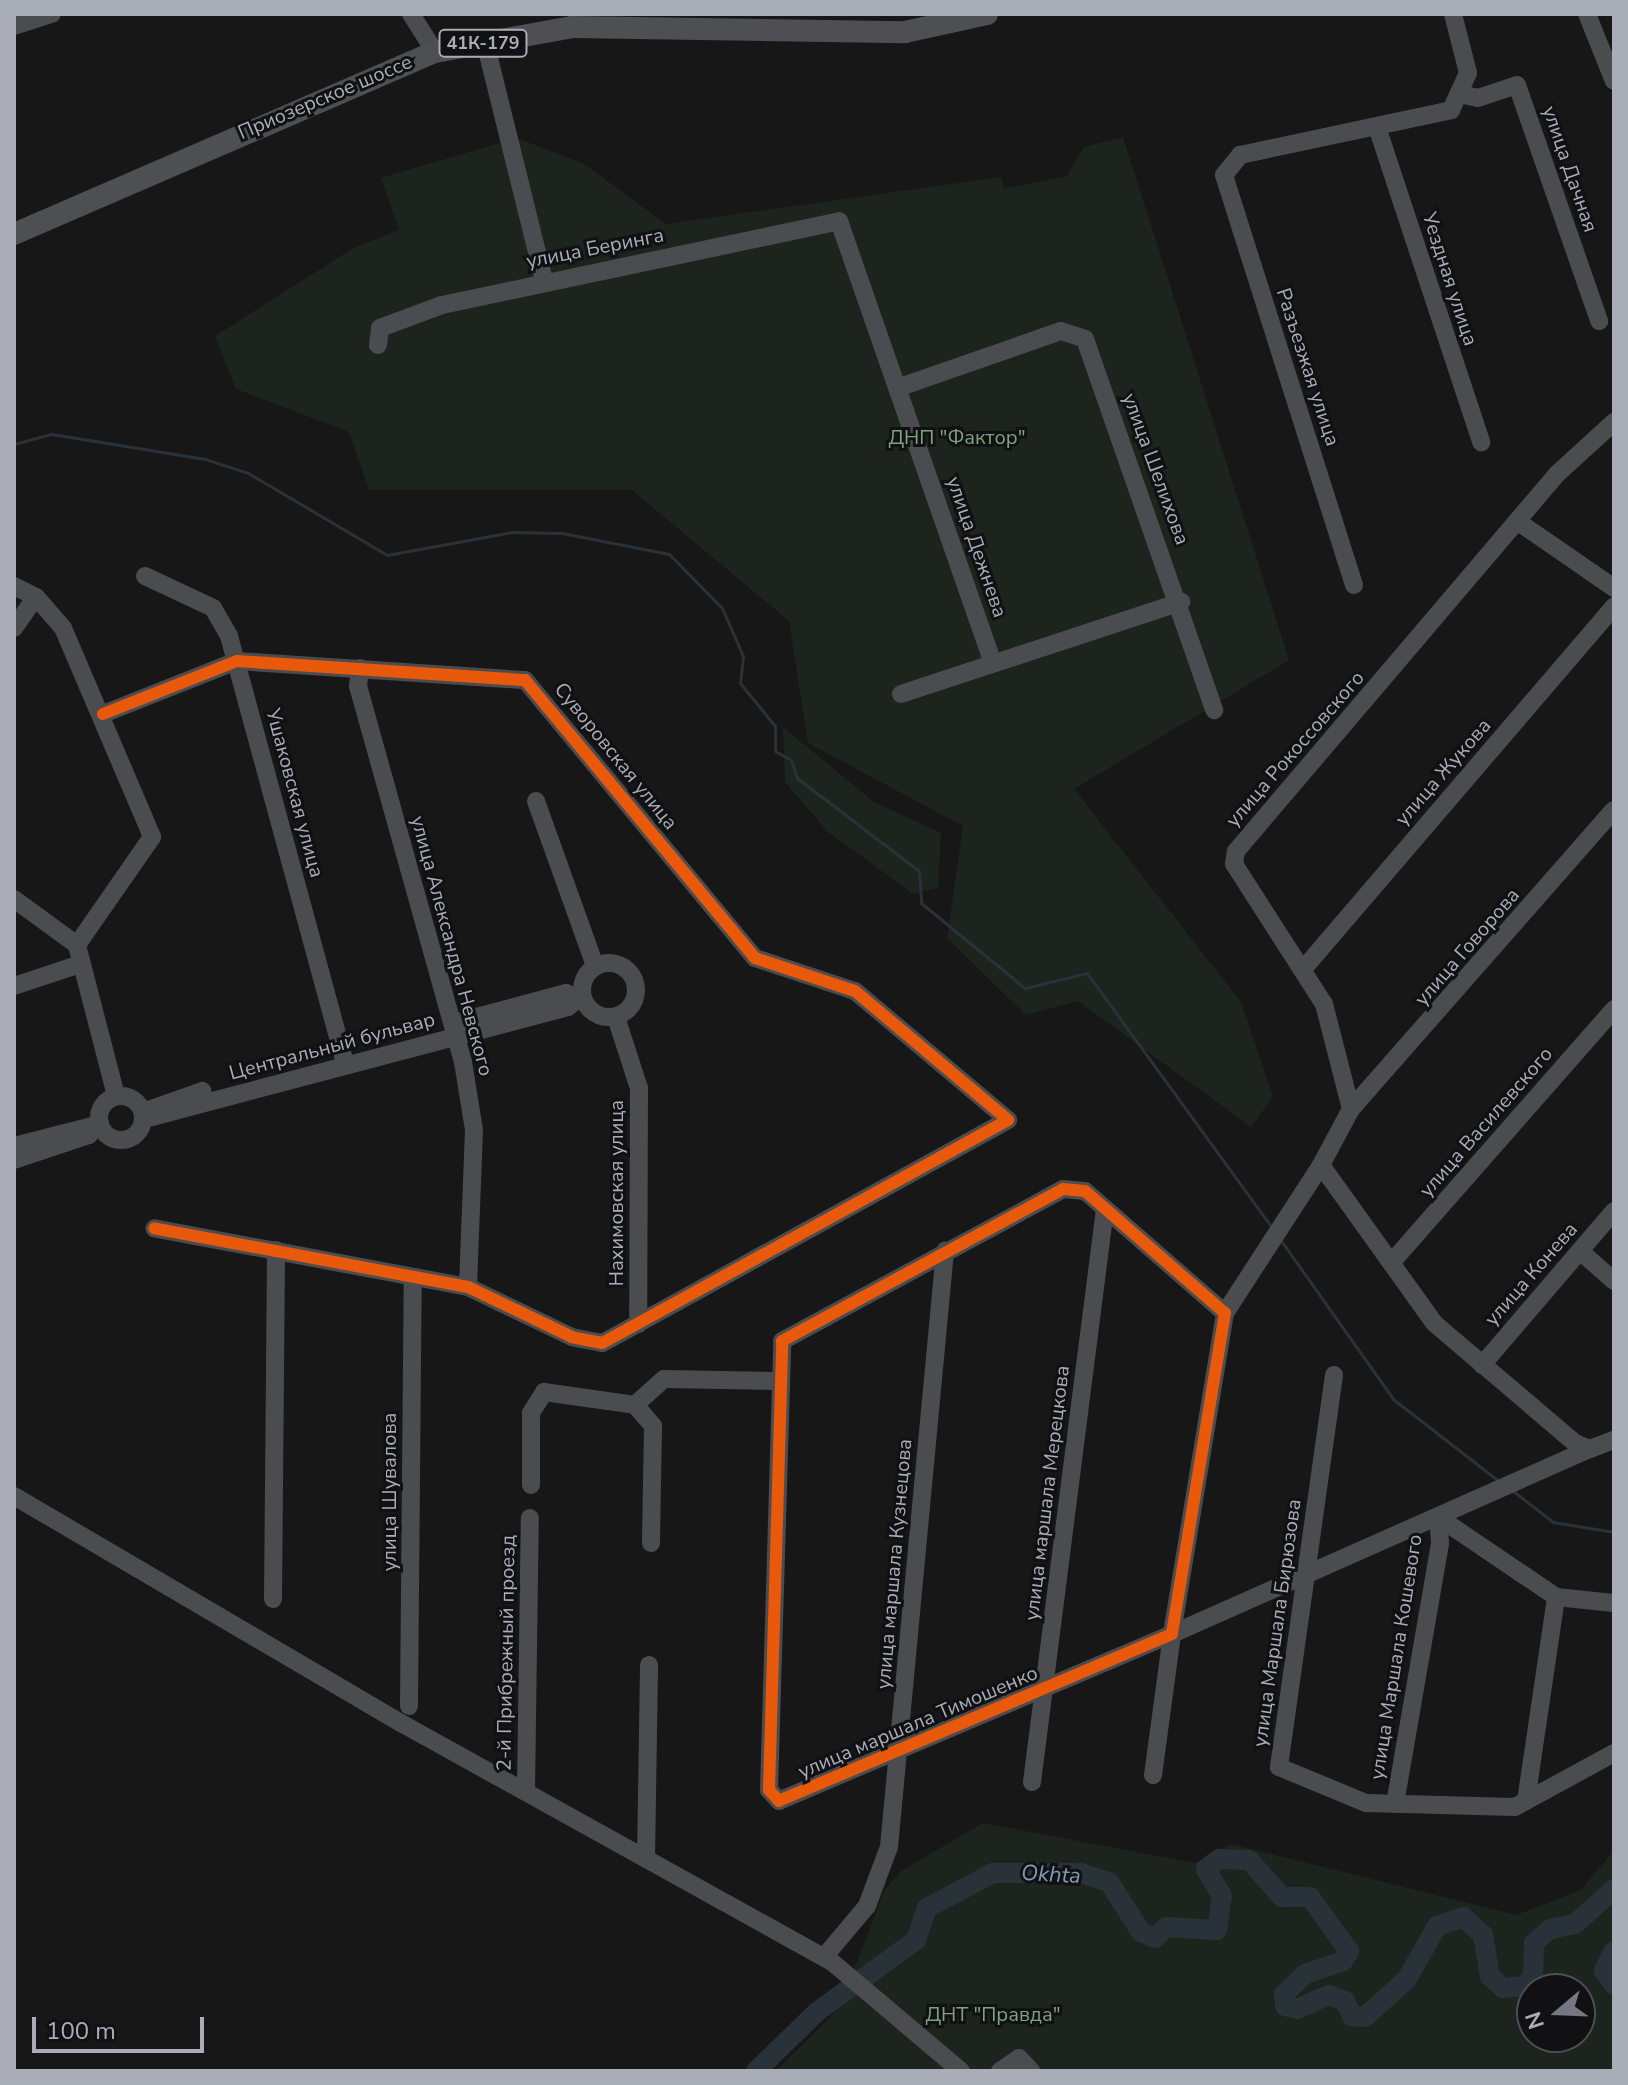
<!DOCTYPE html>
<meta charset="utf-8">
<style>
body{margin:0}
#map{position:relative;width:1628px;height:2085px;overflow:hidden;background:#171717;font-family:"Nunito Sans",sans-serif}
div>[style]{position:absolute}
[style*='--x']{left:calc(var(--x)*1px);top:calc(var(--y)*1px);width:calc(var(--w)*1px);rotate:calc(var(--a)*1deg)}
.green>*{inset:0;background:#1d241e}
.stream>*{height:3px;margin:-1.5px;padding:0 1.5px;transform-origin:1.5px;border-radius:1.5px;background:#2a3239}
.river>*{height:20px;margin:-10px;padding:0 10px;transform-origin:10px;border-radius:10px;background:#2a3239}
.minor>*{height:18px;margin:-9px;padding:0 9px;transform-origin:9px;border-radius:9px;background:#4b4c50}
.minor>.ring{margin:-9px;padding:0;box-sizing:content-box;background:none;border:18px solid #4b4c50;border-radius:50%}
.major>*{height:22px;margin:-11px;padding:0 11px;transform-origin:11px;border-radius:11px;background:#4d4f52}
.cycleway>*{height:12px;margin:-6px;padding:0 6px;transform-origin:6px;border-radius:6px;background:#e8590c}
span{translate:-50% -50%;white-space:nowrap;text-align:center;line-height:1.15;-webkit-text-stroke:6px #111113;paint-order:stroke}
.shield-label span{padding:2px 6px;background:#111113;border:2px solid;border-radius:6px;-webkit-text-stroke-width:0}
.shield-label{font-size:18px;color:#a8adb8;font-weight:700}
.street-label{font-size:20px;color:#a8adb8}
.park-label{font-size:20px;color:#7fa381}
.water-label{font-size:22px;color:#7f9bb3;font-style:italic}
.frame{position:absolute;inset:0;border:16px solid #a8adb8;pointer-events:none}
.north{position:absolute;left:1516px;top:1973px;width:80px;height:80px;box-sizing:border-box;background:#111113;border:2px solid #4d4f55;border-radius:50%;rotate:251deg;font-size:22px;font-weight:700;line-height:32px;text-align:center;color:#a8adb8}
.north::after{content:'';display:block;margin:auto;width:28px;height:36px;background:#757880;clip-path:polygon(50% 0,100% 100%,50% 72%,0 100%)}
.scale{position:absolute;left:32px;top:2017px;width:172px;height:36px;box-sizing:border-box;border:4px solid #a8adb8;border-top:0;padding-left:10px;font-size:24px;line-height:28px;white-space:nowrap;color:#a8adb8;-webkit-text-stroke:6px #111113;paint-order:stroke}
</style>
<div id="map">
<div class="green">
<div style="clip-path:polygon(1123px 137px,1289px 660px,1074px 789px,1241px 1002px,1273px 1097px,1251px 1127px,1078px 1001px,1026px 1015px,947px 938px,963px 826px,808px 743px,789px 621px,632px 490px,369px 490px,349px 432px,236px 389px,215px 336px,355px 247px,399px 230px,381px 178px,517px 138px,584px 164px,666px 224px,1001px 177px,1004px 189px,1067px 176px,1084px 147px)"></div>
<div style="clip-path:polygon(783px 727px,874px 802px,941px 833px,938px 888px,913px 894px,827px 831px,785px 782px)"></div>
<div style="clip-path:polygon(evenodd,983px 1823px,1195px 1863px,1231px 1844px,1516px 1915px,1581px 1890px,1614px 1850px,1614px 2071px,776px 2071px,840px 2007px,884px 1891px,901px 1871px,983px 1823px,1532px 1989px,1580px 1989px,1580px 2037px,1532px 2037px,1532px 1989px)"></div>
</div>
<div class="stream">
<div style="--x:14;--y:444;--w:39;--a:-15"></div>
<div style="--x:52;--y:434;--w:155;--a:9.3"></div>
<div style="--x:205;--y:459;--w:45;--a:18"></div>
<div style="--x:248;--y:473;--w:161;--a:30.5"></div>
<div style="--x:387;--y:555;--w:127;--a:-10.4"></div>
<div style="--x:512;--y:532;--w:50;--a:1.1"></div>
<div style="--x:562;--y:533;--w:109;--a:11.1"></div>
<div style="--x:669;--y:554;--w:76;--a:45.5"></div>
<div style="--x:722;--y:608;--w:52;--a:66.4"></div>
<div style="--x:743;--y:656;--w:27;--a:96"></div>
<div style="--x:740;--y:683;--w:55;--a:50.9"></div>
<div style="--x:775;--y:726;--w:25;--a:90"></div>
<div style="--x:775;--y:751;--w:18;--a:29"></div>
<div style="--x:791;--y:760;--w:19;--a:72"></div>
<div style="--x:797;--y:778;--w:153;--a:37.3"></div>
<div style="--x:919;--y:871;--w:32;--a:86"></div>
<div style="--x:921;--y:903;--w:134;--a:39.3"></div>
<div style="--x:1025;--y:988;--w:64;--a:-13.6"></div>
<div style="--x:1087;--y:973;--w:316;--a:54"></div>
<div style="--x:1282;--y:1242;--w:192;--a:54.7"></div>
<div style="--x:1393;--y:1399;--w:135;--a:37.8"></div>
<div style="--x:1513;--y:1491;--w:51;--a:37.8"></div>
<div style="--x:1553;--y:1522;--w:62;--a:9.3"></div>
</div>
<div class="river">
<div style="--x:1614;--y:1951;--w:22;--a:117"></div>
<div style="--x:1604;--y:1971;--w:17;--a:54"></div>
<div style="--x:756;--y:2071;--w:86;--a:-44.1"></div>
<div style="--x:818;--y:2011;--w:121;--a:-35.9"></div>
<div style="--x:916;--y:1940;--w:34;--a:-71"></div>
<div style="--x:927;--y:1908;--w:75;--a:-27.9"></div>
<div style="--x:993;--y:1873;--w:88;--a:0"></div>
<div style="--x:1081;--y:1873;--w:29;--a:18"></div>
<div style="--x:1109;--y:1882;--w:59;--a:57.4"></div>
<div style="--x:1141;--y:1932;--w:15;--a:23"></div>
<div style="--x:1155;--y:1938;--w:16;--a:-45"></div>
<div style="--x:1166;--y:1927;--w:51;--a:3.4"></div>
<div style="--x:1217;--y:1930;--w:34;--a:-82"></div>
<div style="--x:1222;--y:1896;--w:31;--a:-121"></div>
<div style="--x:1206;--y:1869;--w:16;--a:-38"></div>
<div style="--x:1219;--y:1859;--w:30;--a:2"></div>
<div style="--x:1249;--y:1860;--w:50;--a:48.3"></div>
<div style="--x:1282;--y:1897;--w:28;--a:0"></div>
<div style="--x:1310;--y:1897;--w:67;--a:54.2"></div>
<div style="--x:1349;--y:1951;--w:12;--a:121"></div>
<div style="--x:1343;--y:1961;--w:40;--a:161.1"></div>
<div style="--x:1305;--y:1974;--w:29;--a:136"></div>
<div style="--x:1284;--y:1994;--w:12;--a:85"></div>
<div style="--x:1285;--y:2006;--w:12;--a:14"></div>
<div style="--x:1297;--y:2009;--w:35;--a:-24"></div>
<div style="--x:1329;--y:1995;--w:17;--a:21"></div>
<div style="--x:1345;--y:2001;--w:17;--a:65"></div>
<div style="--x:1352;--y:2016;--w:13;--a:4"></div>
<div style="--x:1365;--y:2017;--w:57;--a:-42.1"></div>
<div style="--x:1407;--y:1979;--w:61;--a:-60.5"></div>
<div style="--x:1437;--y:1926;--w:28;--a:-19"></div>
<div style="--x:1463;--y:1917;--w:27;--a:42"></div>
<div style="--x:1483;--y:1935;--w:42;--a:80.3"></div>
<div style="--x:1490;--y:1976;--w:18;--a:43"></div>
<div style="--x:1503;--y:1988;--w:21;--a:-5"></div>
<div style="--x:1524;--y:1986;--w:14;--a:-51"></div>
<div style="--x:1533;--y:1975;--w:32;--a:-88"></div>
<div style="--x:1534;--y:1943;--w:21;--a:-41"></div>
<div style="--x:1550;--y:1929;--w:25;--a:-11"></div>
<div style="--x:1575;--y:1924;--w:52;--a:-41.9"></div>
</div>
<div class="minor">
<div style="--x:411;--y:14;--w:45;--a:57.7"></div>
<div style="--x:1587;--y:14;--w:72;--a:68.1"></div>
<div style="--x:14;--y:26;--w:40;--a:-18"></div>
<div style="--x:485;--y:42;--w:245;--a:76.1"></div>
<div style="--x:1464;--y:95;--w:14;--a:12"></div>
<div style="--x:1478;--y:98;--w:41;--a:-18.4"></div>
<div style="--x:1517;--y:85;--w:250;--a:70.8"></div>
<div style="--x:1378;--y:130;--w:329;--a:71.7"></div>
<div style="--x:378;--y:345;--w:17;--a:-83"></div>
<div style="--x:380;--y:328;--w:66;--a:-20.4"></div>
<div style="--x:442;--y:305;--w:406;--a:-11.9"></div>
<div style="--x:839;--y:221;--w:467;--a:70.8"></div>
<div style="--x:900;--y:387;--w:170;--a:-19.2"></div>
<div style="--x:1061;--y:331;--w:25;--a:18"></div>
<div style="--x:1085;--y:339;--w:393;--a:70.8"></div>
<div style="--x:1614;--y:422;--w:77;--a:137.6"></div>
<div style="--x:1557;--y:474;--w:495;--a:130.4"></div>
<div style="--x:1236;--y:851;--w:13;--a:99"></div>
<div style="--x:1234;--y:864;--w:166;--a:57.3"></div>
<div style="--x:1324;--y:1004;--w:108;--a:75.6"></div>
<div style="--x:1351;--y:1109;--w:64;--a:118.2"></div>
<div style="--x:1321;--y:1165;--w:194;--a:54.4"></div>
<div style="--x:1434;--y:1323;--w:185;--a:40.4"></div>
<div style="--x:1575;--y:1443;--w:16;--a:22"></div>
<div style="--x:1590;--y:1449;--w:26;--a:-21"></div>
<div style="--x:1517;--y:521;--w:118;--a:34.6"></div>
<div style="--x:145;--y:576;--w:75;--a:25.2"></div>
<div style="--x:213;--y:608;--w:32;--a:60"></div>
<div style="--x:229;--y:636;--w:443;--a:74.8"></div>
<div style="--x:1354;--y:585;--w:430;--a:-107.6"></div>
<div style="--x:1224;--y:175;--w:26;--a:-51"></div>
<div style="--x:1240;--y:155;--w:216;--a:-12"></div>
<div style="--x:1451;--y:110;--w:41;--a:-65.3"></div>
<div style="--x:1468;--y:73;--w:61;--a:-104.3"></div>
<div style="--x:14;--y:586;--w:25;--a:27"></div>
<div style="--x:36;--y:597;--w:41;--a:48.9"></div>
<div style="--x:63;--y:628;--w:227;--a:66.9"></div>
<div style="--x:152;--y:837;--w:131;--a:124.8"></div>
<div style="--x:14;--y:628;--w:38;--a:-55"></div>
<div style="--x:360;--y:668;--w:18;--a:96"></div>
<div style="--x:358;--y:686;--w:390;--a:74.4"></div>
<div style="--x:463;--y:1062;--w:69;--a:80.8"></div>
<div style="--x:474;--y:1130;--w:157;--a:92.2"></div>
<div style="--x:901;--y:694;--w:295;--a:-18.2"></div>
<div style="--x:103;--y:714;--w:144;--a:-21.6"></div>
<div style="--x:237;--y:661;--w:289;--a:3.8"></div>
<div style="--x:525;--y:680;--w:361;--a:50.4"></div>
<div style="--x:755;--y:958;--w:105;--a:18.3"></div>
<div style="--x:855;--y:991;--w:200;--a:40.1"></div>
<div style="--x:1008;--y:1120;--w:463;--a:151.2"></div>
<div style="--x:602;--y:1343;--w:31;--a:-169"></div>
<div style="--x:572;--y:1337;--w:115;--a:-154.3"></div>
<div style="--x:468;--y:1287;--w:319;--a:-169.4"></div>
<div style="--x:536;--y:801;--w:175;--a:70.3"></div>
<div style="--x:14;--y:899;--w:78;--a:36.1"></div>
<div style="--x:77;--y:945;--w:156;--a:75.5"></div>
<div class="ring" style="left:582px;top:963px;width:36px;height:36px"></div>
<div style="--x:1305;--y:967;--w:475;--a:-49.4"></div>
<div style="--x:14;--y:986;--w:66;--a:-18.4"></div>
<div style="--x:616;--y:1017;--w:75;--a:72.1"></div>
<div style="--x:639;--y:1088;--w:236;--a:90.2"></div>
<div style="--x:454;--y:1023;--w:116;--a:-15"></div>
<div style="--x:566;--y:993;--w:9;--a:32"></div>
<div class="ring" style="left:99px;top:1096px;width:26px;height:26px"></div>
<div style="--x:1351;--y:1109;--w:398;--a:-48.7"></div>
<div style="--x:147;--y:1111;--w:8;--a:50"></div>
<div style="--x:152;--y:1117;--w:430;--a:-14.8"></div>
<div style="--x:568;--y:1007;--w:18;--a:-38"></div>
<div style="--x:143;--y:1112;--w:63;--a:-19.6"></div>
<div style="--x:14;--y:1146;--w:89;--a:-14.3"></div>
<div style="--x:14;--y:1160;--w:79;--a:-18.4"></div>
<div style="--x:89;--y:1135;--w:9;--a:-72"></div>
<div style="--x:1063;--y:1189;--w:22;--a:5"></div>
<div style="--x:1085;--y:1191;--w:186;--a:41.1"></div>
<div style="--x:1225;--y:1313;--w:325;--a:99.4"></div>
<div style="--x:1172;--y:1634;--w:427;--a:157"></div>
<div style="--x:779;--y:1801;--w:15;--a:-132"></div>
<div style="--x:769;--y:1790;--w:449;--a:-88.3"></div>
<div style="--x:782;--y:1341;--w:319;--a:-28.4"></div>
<div style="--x:1580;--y:1251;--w:45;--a:41.4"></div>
<div style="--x:1391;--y:1263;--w:338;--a:-48.7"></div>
<div style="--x:1225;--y:1313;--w:176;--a:-57"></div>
<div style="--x:1482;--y:1365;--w:203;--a:-49.4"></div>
<div style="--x:1334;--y:1375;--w:396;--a:98"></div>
<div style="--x:1279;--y:1767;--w:94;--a:22.5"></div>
<div style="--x:1366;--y:1803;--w:149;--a:1.5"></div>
<div style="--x:1515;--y:1807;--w:113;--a:-28.6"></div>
<div style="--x:635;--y:1405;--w:39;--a:-42"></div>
<div style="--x:664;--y:1379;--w:111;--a:1"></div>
<div style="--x:531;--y:1485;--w:72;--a:-90"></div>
<div style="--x:531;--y:1413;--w:25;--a:-58"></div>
<div style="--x:544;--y:1392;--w:92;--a:8.1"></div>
<div style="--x:635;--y:1405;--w:28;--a:49"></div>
<div style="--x:653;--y:1426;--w:117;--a:91"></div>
<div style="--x:14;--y:1496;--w:449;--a:30.4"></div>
<div style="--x:401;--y:1723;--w:493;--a:29"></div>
<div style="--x:832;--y:1962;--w:169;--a:40.2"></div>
<div style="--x:1438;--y:1517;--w:143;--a:34.1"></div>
<div style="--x:1556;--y:1597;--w:58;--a:5.9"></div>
<div style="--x:273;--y:1599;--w:349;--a:-89.5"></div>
<div style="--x:409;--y:1706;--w:427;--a:-89.5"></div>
<div style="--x:1153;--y:1775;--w:142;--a:-82.3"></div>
<div style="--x:1172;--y:1634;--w:457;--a:-23.9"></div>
<div style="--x:1032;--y:1782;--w:578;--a:-82.74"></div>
<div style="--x:526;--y:1790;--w:272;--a:-89.2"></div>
<div style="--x:1526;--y:1801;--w:206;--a:-81.6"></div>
<div style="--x:1395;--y:1804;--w:265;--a:-80.2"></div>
<div style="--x:1440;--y:1543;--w:26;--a:-94"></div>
<div style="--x:646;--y:1859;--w:194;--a:-89.1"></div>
<div style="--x:824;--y:1957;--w:67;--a:-49.9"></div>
<div style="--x:867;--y:1906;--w:63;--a:-69.6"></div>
<div style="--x:889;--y:1847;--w:599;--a:-84.63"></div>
<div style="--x:1000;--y:2071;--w:23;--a:-34"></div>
<div style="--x:1019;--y:2058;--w:18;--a:47"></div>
</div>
<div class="major">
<div style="--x:14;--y:234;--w:459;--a:-23.4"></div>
<div style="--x:435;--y:52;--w:139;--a:-10.3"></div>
<div style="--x:572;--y:27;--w:333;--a:0.9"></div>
<div style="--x:905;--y:32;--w:84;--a:-12.4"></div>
</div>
<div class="cycleway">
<div style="--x:103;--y:714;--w:144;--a:-21.6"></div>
<div style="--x:237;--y:661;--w:289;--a:3.8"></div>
<div style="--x:525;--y:680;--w:361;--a:50.4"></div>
<div style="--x:755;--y:958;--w:105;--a:18.3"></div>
<div style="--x:855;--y:991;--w:200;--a:40.1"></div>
<div style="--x:1008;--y:1120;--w:463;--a:151.2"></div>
<div style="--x:602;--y:1343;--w:31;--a:-169"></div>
<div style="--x:572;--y:1337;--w:115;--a:-154.3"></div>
<div style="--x:468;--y:1287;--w:319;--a:-169.4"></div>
<div style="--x:1063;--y:1189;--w:22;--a:5"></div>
<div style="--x:1085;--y:1191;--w:186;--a:41.1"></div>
<div style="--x:1225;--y:1313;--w:325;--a:99.4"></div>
<div style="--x:1172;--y:1634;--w:427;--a:157"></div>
<div style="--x:779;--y:1801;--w:15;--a:-132"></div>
<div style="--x:769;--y:1790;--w:449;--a:-88.3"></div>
<div style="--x:782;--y:1341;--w:319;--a:-28.4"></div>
</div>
<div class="shield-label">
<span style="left:483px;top:43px">41К-179</span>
</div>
<div class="street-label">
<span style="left:325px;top:97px;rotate:-23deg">Приозерское шоссе</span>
<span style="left:1570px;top:169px;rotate:71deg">улица Дачная</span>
<span style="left:595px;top:248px;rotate:-11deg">улица Беринга</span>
<span style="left:1450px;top:279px;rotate:72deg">Уездная улица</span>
<span style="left:1308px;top:367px;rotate:72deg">Разъезжая улица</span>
<span style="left:1156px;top:469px;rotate:70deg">улица Шелихова</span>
<span style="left:977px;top:547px;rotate:71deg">улица Дежнева</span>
<span style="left:1295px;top:749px;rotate:-49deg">улица Рокоссовского</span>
<span style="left:616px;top:756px;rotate:51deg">Суворовская улица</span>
<span style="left:1443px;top:772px;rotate:-49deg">улица Жукова</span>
<span style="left:295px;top:793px;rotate:75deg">Ушаковская улица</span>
<span style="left:452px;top:946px;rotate:75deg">улица Александра Невского</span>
<span style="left:1467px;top:947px;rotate:-49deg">улица Говорова</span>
<span style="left:332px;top:1046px;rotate:-15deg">Центральный бульвар</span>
<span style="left:1486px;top:1122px;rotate:-49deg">улица Василевского</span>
<span style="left:616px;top:1193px;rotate:-90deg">Нахимовская улица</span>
<span style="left:1531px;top:1274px;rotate:-49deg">улица Конева</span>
<span style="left:389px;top:1492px;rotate:-90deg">улица Шувалова</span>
<span style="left:1047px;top:1493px;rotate:-83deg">улица маршала Мерецкова</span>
<span style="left:894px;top:1564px;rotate:-85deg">улица маршала Кузнецова</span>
<span style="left:1277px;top:1623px;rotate:-82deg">улица Маршала Бирюзова</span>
<span style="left:506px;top:1653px;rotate:-89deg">2-й Прибрежный проезд</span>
<span style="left:1396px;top:1657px;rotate:-81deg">улица Маршала Кошевого</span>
<span style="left:918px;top:1722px;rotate:-23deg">улица маршала Тимошенко</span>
</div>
<div class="park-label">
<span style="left:957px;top:437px">ДНП "Фактор"</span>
<span style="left:993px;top:2014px">ДНТ "Правда"</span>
</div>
<div class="water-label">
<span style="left:1051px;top:1875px;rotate:3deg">Okhta</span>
</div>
<div class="frame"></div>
<div class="north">N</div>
<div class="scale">100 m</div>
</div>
